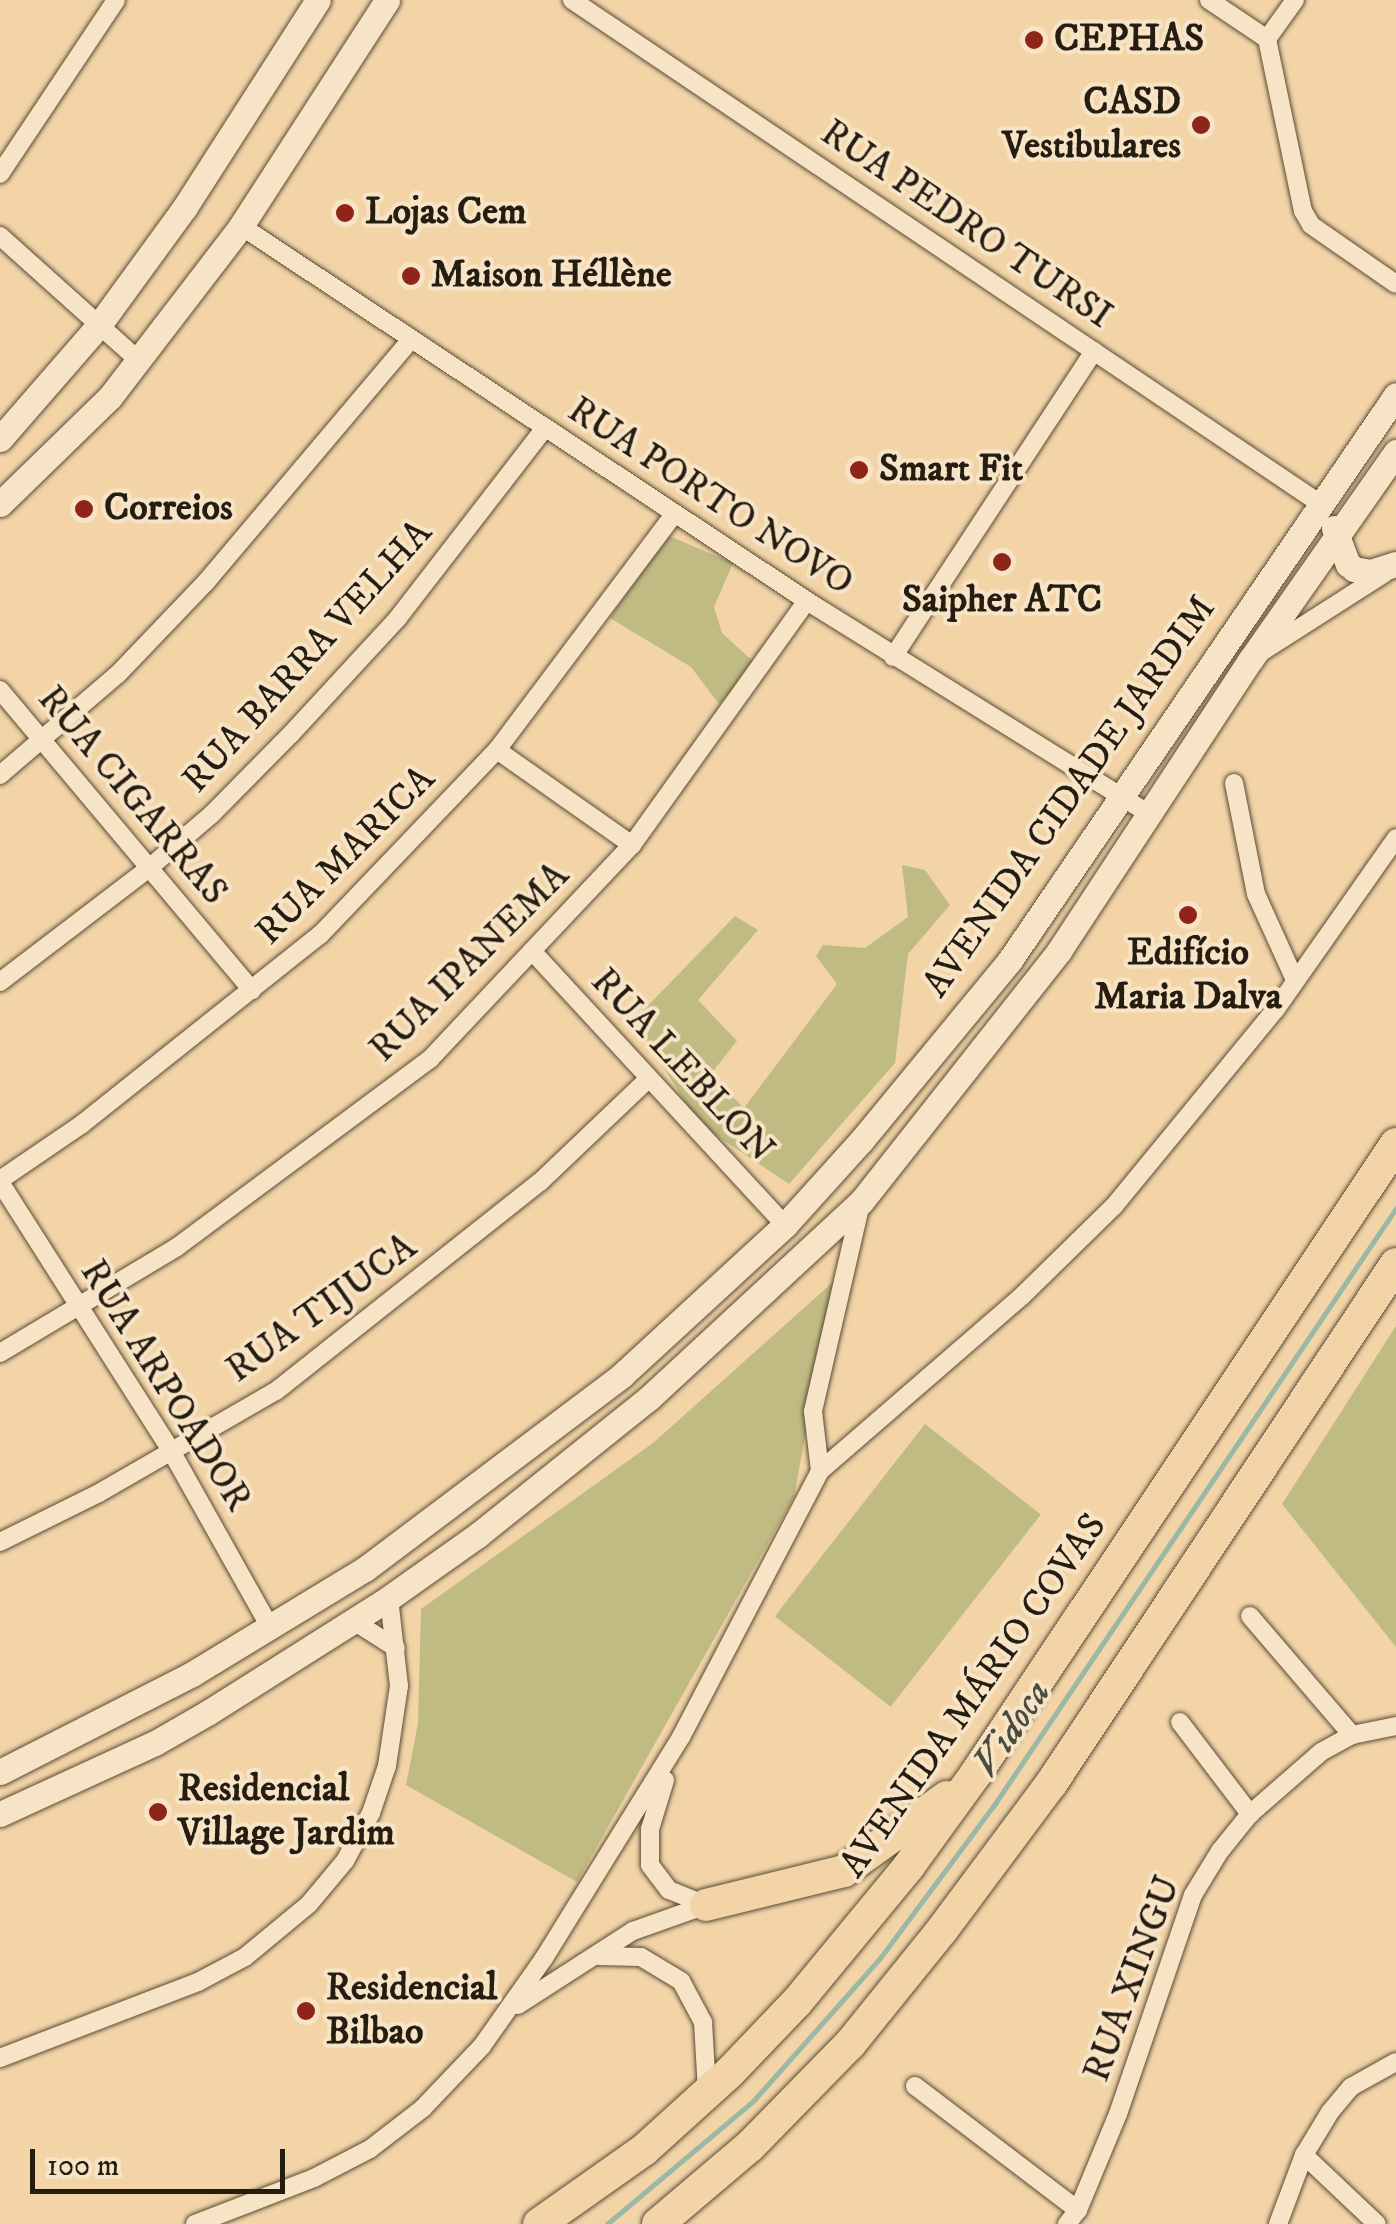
<!DOCTYPE html>
<meta charset="utf-8">
<style>
body{margin:0}
#map{position:relative;width:1396px;height:2224px;overflow:hidden;background:#f2d4a7;font-family:"IM FELL DW Pica",serif}
div>[style]{position:absolute}
[style*='--x']{left:calc(var(--x)*1px);top:calc(var(--y)*1px);width:calc(var(--w)*1px);rotate:calc(var(--a)*1deg)}
.green>*{inset:0;background:#c0bb83;transform-origin:0 0}
.stream>*{height:5px;margin:-2.5px;padding:0 2.5px;transform-origin:2.5px;border-radius:2.5px;background:#9bb8a7}
.roads{filter:drop-shadow(0 0 2px #594b36) drop-shadow(0 0 2px #594b36)}
.street>*{height:18px;margin:-9px;padding:0 9px;transform-origin:9px;border-radius:9px;background:#f7e3c6}
.secondary>*{height:25px;margin:-12.5px;padding:0 12.5px;transform-origin:12.5px;border-radius:12.5px;background:#f7e3c6}
.highway>*{height:32px;margin:-16px;padding:0 16px;transform-origin:16px;border-radius:16px;background:#f2d4a7}
.dots>*{width:28px;height:28px;translate:-50% -50%;box-sizing:border-box;border:5px solid #f7e3c6;border-radius:50%}
span{translate:-50% -50%;white-space:nowrap;text-align:center;line-height:1.15;-webkit-text-stroke:8px #f7e3c6;paint-order:stroke}
.poi-label{font-size:38px;color:#261d11;font-weight:700}
.left{translate:0 -50%;text-align:left}
.right{translate:-100% -50%;text-align:right}
.street-label{font-size:38px;color:#261d11}
.water-label{font-size:40px;color:#494c3e;font-style:italic}
.scale{position:absolute;left:30px;top:2149px;width:255px;height:45px;box-sizing:border-box;border:5px solid #261d11;border-top:0;padding-left:12px;font-size:30px;line-height:35px;white-space:nowrap;color:#261d11;-webkit-text-stroke:8px #f7e3c6;paint-order:stroke}
</style>
<div id="map">
<div class="green">
<div style="clip-path:polygon(667px 535px,733px 563px,714px 607px,722px 633px,757px 665px,719px 704px,691px 667px,610px 618px)"></div>
<div style="clip-path:polygon(902px 865px,925px 870px,950px 905px,908px 954px,895px 1063px,789px 1184px,699px 1124px,634px 1020px,735px 916px,758px 930px,698px 1000px,737px 1041px,710px 1075px,744px 1108px,837px 984px,816px 956px,823px 945px,865px 948px,908px 917px)"></div>
<div style="clip-path:polygon(833px 1282px,794px 1497px,577px 1882px,406px 1785px,418px 1723px,421px 1609px,653px 1443px)"></div>
<div style="clip-path:polygon(1396px 1326px,1396px 1647px,1282px 1504px)"></div>
<div style="left:925px;top:1424px;width:147px;height:244px;rotate:38deg"></div>
</div>
<div class="stream">
<div style="--x:607;--y:2224;--w:192;--a:-40.1"></div>
<div style="--x:754;--y:2100;--w:190;--a:-48.4"></div>
<div style="--x:880;--y:1958;--w:191;--a:-53.3"></div>
<div style="--x:994;--y:1805;--w:720;--a:-56.04"></div>
</div>
<div class="roads">
<div class="street">
<div style="--x:572;--y:0;--w:904;--a:33.95"></div>
<div style="--x:1209;--y:0;--w:70;--a:33.9"></div>
<div style="--x:1267;--y:39;--w:176;--a:78.2"></div>
<div style="--x:1303;--y:211;--w:16;--a:60"></div>
<div style="--x:1311;--y:225;--w:103;--a:34.8"></div>
<div style="--x:1267;--y:39;--w:48;--a:-54.3"></div>
<div style="--x:0;--y:174;--w:209;--a:-56.3"></div>
<div style="--x:241;--y:226;--w:688;--a:33.51"></div>
<div style="--x:815;--y:606;--w:393;--a:31.9"></div>
<div style="--x:0;--y:236;--w:186;--a:41.9"></div>
<div style="--x:1260;--y:653;--w:148;--a:-32.6"></div>
<div style="--x:893;--y:657;--w:366;--a:-56.7"></div>
<div style="--x:0;--y:690;--w:392;--a:50"></div>
<div style="--x:497;--y:750;--w:165;--a:35.1"></div>
<div style="--x:0;--y:775;--w:155;--a:-40.6"></div>
<div style="--x:118;--y:674;--w:127;--a:-46.3"></div>
<div style="--x:206;--y:582;--w:318;--a:-49.8"></div>
<div style="--x:1234;--y:783;--w:113;--a:78.8"></div>
<div style="--x:1256;--y:894;--w:94;--a:65.6"></div>
<div style="--x:532;--y:951;--w:373;--a:47.3"></div>
<div style="--x:0;--y:982;--w:188;--a:-37.4"></div>
<div style="--x:149;--y:868;--w:83;--a:-40.6"></div>
<div style="--x:212;--y:814;--w:112;--a:-45.4"></div>
<div style="--x:291;--y:734;--w:158;--a:-47.3"></div>
<div style="--x:398;--y:618;--w:240;--a:-52.3"></div>
<div style="--x:0;--y:1180;--w:99;--a:-34.3"></div>
<div style="--x:82;--y:1124;--w:304;--a:-38.5"></div>
<div style="--x:320;--y:935;--w:256;--a:-46.3"></div>
<div style="--x:497;--y:750;--w:296;--a:-53.1"></div>
<div style="--x:0;--y:1182;--w:317;--a:57.5"></div>
<div style="--x:170;--y:1449;--w:204;--a:60.7"></div>
<div style="--x:0;--y:1353;--w:206;--a:-30.9"></div>
<div style="--x:177;--y:1247;--w:315;--a:-36.6"></div>
<div style="--x:430;--y:1059;--w:294;--a:-46.7"></div>
<div style="--x:632;--y:845;--w:300;--a:-54.4"></div>
<div style="--x:820;--y:1471;--w:267;--a:-40.9"></div>
<div style="--x:1022;--y:1296;--w:129;--a:-44.4"></div>
<div style="--x:1114;--y:1206;--w:255;--a:-50.6"></div>
<div style="--x:1276;--y:1009;--w:209;--a:-54.9"></div>
<div style="--x:0;--y:1542;--w:110;--a:-26.3"></div>
<div style="--x:99;--y:1493;--w:204;--a:-30"></div>
<div style="--x:276;--y:1391;--w:337;--a:-38.4"></div>
<div style="--x:540;--y:1182;--w:148;--a:-43.6"></div>
<div style="--x:1250;--y:1616;--w:157;--a:49.4"></div>
<div style="--x:352;--y:1620;--w:52;--a:32.5"></div>
<div style="--x:1180;--y:1722;--w:116;--a:52.7"></div>
<div style="--x:665;--y:1780;--w:51;--a:107"></div>
<div style="--x:650;--y:1829;--w:36;--a:90"></div>
<div style="--x:650;--y:1865;--w:31;--a:53"></div>
<div style="--x:669;--y:1890;--w:40;--a:22"></div>
<div style="--x:599;--y:1956;--w:42;--a:1.4"></div>
<div style="--x:641;--y:1957;--w:47;--a:31"></div>
<div style="--x:681;--y:1981;--w:47;--a:61.8"></div>
<div style="--x:703;--y:2022;--w:70;--a:86.7"></div>
<div style="--x:518;--y:2005;--w:137;--a:-32.8"></div>
<div style="--x:633;--y:1931;--w:77;--a:-19.6"></div>
<div style="--x:0;--y:2058;--w:212;--a:-21"></div>
<div style="--x:198;--y:1982;--w:53;--a:-28"></div>
<div style="--x:245;--y:1957;--w:83;--a:-39.6"></div>
<div style="--x:309;--y:1904;--w:56;--a:-50.1"></div>
<div style="--x:345;--y:1861;--w:55;--a:-61.6"></div>
<div style="--x:371;--y:1813;--w:50;--a:-71.2"></div>
<div style="--x:387;--y:1766;--w:81;--a:-81.5"></div>
<div style="--x:399;--y:1686;--w:89;--a:-96.5"></div>
<div style="--x:915;--y:2086;--w:205;--a:37.3"></div>
<div style="--x:1304;--y:2155;--w:100;--a:43.4"></div>
<div style="--x:195;--y:2224;--w:128;--a:-21.1"></div>
<div style="--x:314;--y:2178;--w:63;--a:-27.4"></div>
<div style="--x:370;--y:2149;--w:67;--a:-37.7"></div>
<div style="--x:423;--y:2108;--w:86;--a:-46.4"></div>
<div style="--x:482;--y:2046;--w:108;--a:-54.8"></div>
<div style="--x:544;--y:1958;--w:260;--a:-58.2"></div>
<div style="--x:681;--y:1737;--w:300;--a:-62.4"></div>
<div style="--x:820;--y:1471;--w:60;--a:-96.7"></div>
<div style="--x:813;--y:1411;--w:213;--a:-77"></div>
<div style="--x:1067;--y:2224;--w:18;--a:-52"></div>
<div style="--x:1078;--y:2210;--w:104;--a:-67.4"></div>
<div style="--x:1118;--y:2114;--w:231;--a:-71.1"></div>
<div style="--x:1193;--y:1895;--w:52;--a:-58.5"></div>
<div style="--x:1220;--y:1851;--w:48;--a:-51"></div>
<div style="--x:1250;--y:1814;--w:94;--a:-41.1"></div>
<div style="--x:1321;--y:1752;--w:35;--a:-29"></div>
<div style="--x:1352;--y:1735;--w:45;--a:-11.6"></div>
<div style="--x:1278;--y:2224;--w:74;--a:-69.4"></div>
<div style="--x:1304;--y:2155;--w:50;--a:-58.8"></div>
<div style="--x:1330;--y:2112;--w:33;--a:-50"></div>
<div style="--x:1351;--y:2087;--w:51;--a:-29.1"></div>
</div>
<div class="secondary">
<div style="--x:0;--y:439;--w:151;--a:-49"></div>
<div style="--x:99;--y:325;--w:146;--a:-53.9"></div>
<div style="--x:185;--y:207;--w:246;--a:-57.3"></div>
<div style="--x:0;--y:504;--w:153;--a:-44.2"></div>
<div style="--x:110;--y:397;--w:215;--a:-52.5"></div>
<div style="--x:241;--y:226;--w:269;--a:-57.1"></div>
<div style="--x:1334;--y:528;--w:39;--a:69"></div>
<div style="--x:1348;--y:564;--w:8;--a:40"></div>
<div style="--x:1354;--y:569;--w:17;--a:10"></div>
<div style="--x:1371;--y:572;--w:26;--a:-18"></div>
<div style="--x:0;--y:1772;--w:216;--a:-27"></div>
<div style="--x:192;--y:1674;--w:202;--a:-31.3"></div>
<div style="--x:365;--y:1569;--w:322;--a:-37"></div>
<div style="--x:622;--y:1375;--w:222;--a:-42.6"></div>
<div style="--x:785;--y:1225;--w:113;--a:-47.9"></div>
<div style="--x:861;--y:1141;--w:234;--a:-50.5"></div>
<div style="--x:1010;--y:960;--w:684;--a:-55.66"></div>
<div style="--x:0;--y:1814;--w:170;--a:-24.6"></div>
<div style="--x:155;--y:1743;--w:62;--a:-29.9"></div>
<div style="--x:209;--y:1712;--w:213;--a:-32.3"></div>
<div style="--x:389;--y:1598;--w:109;--a:-35.3"></div>
<div style="--x:478;--y:1535;--w:219;--a:-38.7"></div>
<div style="--x:649;--y:1398;--w:289;--a:-42.8"></div>
<div style="--x:861;--y:1202;--w:320;--a:-51.7"></div>
<div style="--x:1059;--y:951;--w:349;--a:-56.7"></div>
<div style="--x:1251;--y:659;--w:253;--a:-55"></div>
</div>
<div class="highway">
<div style="--x:706;--y:1905;--w:142;--a:-13.8"></div>
<div style="--x:844;--y:1871;--w:127;--a:-35.7"></div>
<div style="--x:539;--y:2224;--w:128;--a:-35.2"></div>
<div style="--x:644;--y:2150;--w:116;--a:-42.2"></div>
<div style="--x:730;--y:2072;--w:97;--a:-46.3"></div>
<div style="--x:797;--y:2002;--w:176;--a:-50.5"></div>
<div style="--x:909;--y:1866;--w:116;--a:-54.1"></div>
<div style="--x:977;--y:1772;--w:755;--a:-56.29"></div>
<div style="--x:658;--y:2224;--w:121;--a:-40.3"></div>
<div style="--x:750;--y:2146;--w:143;--a:-45.6"></div>
<div style="--x:850;--y:2044;--w:146;--a:-51.1"></div>
<div style="--x:942;--y:1930;--w:182;--a:-53.3"></div>
<div style="--x:1051;--y:1784;--w:624;--a:-56.44"></div>
</div>
</div>
<div class="dots">
<div style="left:1034px;top:40px;background:#8f2418"></div>
<div style="left:1201px;top:125px;background:#8f2418"></div>
<div style="left:345px;top:213px;background:#8f2418"></div>
<div style="left:411px;top:276px;background:#8f2418"></div>
<div style="left:859px;top:470px;background:#8f2418"></div>
<div style="left:84px;top:509px;background:#8f2418"></div>
<div style="left:1002px;top:562px;background:#8f2418"></div>
<div style="left:1188px;top:915px;background:#8f2418"></div>
<div style="left:158px;top:1812px;background:#8f2418"></div>
<div style="left:306px;top:2011px;background:#8f2418"></div>
</div>
<div class="poi-label">
<span class="left" style="left:1054px;top:40px">CEPHAS</span>
<span class="right" style="left:1181px;top:125px">CASD<br>Vestibulares</span>
<span class="left" style="left:365px;top:213px">Lojas Cem</span>
<span class="left" style="left:431px;top:276px">Maison Héllène</span>
<span class="left" style="left:879px;top:470px">Smart Fit</span>
<span class="left" style="left:104px;top:509px">Correios</span>
<span style="left:1002px;top:601px">Saipher ATC</span>
<span style="left:1188px;top:976px">Edifício<br>Maria Dalva</span>
<span class="left" style="left:178px;top:1812px">Residencial<br>Village Jardim</span>
<span class="left" style="left:326px;top:2011px">Residencial<br>Bilbao</span>
</div>
<div class="street-label">
<span style="left:966px;top:225px;rotate:34deg">RUA PEDRO TURSI</span>
<span style="left:710px;top:497px;rotate:33deg">RUA PORTO NOVO</span>
<span style="left:308px;top:657px;rotate:-48deg">RUA BARRA VELHA</span>
<span style="left:132px;top:796px;rotate:50deg">RUA CIGARRAS</span>
<span style="left:1070px;top:797px;rotate:-55deg">AVENIDA CIDADE JARDIM</span>
<span style="left:346px;top:856px;rotate:-45deg">RUA MARICA</span>
<span style="left:470px;top:963px;rotate:-45deg">RUA IPANEMA</span>
<span style="left:682px;top:1066px;rotate:47deg">RUA LEBLON</span>
<span style="left:322px;top:1309px;rotate:-36deg">RUA TIJUCA</span>
<span style="left:165px;top:1386px;rotate:58deg">RUA ARPOADOR</span>
<span style="left:974px;top:1696px;rotate:-55deg">AVENIDA MÁRIO COVAS</span>
<span style="left:1133px;top:1979px;rotate:-70deg">RUA XINGU</span>
</div>
<div class="water-label">
<span style="left:1012px;top:1729px;rotate:-56deg">Vidoca</span>
</div>
<div class="scale">100 m</div>
</div>
